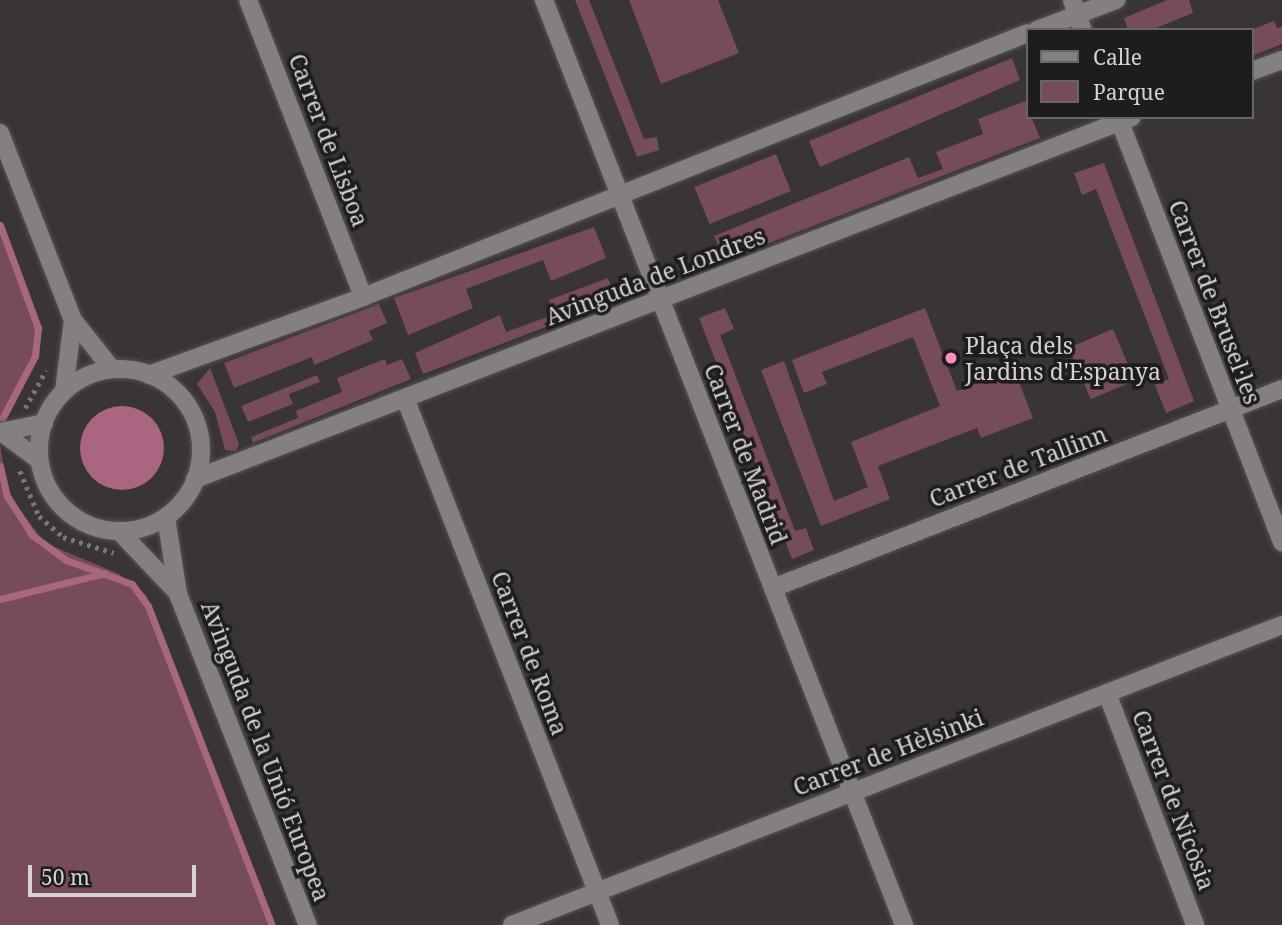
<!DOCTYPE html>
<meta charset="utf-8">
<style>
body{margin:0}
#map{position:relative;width:1282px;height:925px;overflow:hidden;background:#393436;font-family:"Noto Serif",serif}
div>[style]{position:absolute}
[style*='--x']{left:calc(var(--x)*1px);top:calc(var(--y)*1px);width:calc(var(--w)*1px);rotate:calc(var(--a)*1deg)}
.green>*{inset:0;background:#764b5b;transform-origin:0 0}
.water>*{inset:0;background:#a86680}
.round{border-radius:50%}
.stream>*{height:7px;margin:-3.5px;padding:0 3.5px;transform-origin:3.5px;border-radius:3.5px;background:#a86680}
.path>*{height:4.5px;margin-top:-2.25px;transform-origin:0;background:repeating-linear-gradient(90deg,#7b7778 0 3.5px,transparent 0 8.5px)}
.roads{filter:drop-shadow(0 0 2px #565354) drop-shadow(0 0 2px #565354)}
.minor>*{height:18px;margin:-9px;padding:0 9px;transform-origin:9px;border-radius:9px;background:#847f81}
.tertiary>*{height:18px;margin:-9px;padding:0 9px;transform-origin:9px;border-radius:9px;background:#847f81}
.tertiary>.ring{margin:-9px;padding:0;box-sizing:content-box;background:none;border:18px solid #847f81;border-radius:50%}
.dots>*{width:19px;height:19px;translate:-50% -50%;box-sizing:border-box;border:4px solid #1e1c1d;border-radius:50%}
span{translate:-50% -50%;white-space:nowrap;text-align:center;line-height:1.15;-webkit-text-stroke:7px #1e1c1d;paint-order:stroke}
.street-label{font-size:23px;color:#d5d2d3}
.poi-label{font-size:23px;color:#d5d2d3}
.left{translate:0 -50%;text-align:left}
.legend{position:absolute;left:1026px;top:28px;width:228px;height:91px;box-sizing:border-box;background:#1e1c1d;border:2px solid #676566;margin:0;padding:9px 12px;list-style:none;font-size:21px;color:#d5d2d3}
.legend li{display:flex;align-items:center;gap:14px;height:35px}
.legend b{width:35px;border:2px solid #676566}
.scale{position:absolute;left:28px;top:865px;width:168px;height:32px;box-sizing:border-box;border:4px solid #d5d2d3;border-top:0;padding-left:9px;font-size:21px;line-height:24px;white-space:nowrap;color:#d5d2d3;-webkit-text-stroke:5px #1e1c1d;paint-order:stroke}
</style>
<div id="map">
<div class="green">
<div style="clip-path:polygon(575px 0,589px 0,644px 139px,657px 137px,659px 150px,637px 157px)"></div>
<div style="clip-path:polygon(629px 0,718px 0,739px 53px,661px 84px)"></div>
<div style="clip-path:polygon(1167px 0,1189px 0,1193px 13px,1151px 30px,1128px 30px,1124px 18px)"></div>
<div style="clip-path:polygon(1274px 21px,1277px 28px,1282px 27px,1282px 44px,1252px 56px,1251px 30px)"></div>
<div style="clip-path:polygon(1012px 58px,1020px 80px,820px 167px,809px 141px)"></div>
<div style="clip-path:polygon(1025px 101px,1040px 138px,725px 260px,714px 236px,909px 157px,918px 178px,943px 169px,936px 152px,983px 134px,978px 119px)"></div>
<div style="left:776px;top:154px;width:40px;height:88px;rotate:68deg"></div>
<div style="clip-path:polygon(1104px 163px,1194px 401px,1166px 413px,1155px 385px,1169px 379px,1096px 189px,1082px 195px,1074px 173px)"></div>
<div style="clip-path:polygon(0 222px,39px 328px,35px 356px,0 422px)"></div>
<div style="clip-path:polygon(594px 227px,606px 258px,551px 281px,543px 260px,466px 289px,473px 308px,408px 335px,394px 298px)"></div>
<div style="clip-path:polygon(608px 278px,616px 300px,423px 374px,415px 353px,500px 315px,506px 332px,553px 315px,549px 300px)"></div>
<div style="clip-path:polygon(379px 304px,387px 323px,369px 331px,373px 340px,314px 365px,312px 357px,234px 388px,224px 363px)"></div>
<div style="clip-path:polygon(725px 308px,734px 329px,720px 335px,795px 531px,806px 528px,814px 550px,792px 559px,699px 318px)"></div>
<div style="clip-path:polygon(925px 308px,957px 391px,1014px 369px,1033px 418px,981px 438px,977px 428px,878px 466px,890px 499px,821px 526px,761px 370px,784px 361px,834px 501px,868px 487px,851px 442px,940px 406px,913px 337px,822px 372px,827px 384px,804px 393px,792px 360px)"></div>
<div style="left:1113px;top:329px;width:56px;height:48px;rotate:67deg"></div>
<div style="clip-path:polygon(385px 359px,387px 365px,402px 359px,411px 379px,253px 443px,251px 437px,298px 418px,296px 411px,342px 392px,337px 378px)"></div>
<div style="clip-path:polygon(210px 368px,239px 444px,236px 451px,225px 450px,215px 412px,197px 384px)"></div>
<div style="clip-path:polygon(317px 375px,320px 382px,289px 394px,293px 404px,248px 422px,241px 406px)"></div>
<div style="clip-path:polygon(0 445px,9px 495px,45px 543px,119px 574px,146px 595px,273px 925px,0 925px)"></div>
</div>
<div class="water">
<div class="round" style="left:80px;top:406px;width:84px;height:84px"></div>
</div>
<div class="stream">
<div style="--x:0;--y:225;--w:110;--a:69.7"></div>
<div style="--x:38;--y:328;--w:28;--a:96"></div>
<div style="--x:35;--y:356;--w:71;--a:117.6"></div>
<div style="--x:0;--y:466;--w:31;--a:77"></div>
<div style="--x:7;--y:496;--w:46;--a:57.3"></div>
<div style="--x:32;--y:535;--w:42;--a:36.3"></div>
<div style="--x:66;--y:560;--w:70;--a:20"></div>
<div style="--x:132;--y:584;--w:27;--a:54"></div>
<div style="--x:148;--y:606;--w:342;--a:68.8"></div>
<div style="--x:0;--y:599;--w:108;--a:-13.9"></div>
</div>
<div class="path">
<div style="--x:25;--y:408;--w:43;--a:-61.1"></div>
<div style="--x:20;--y:471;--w:49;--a:67.1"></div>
<div style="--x:39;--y:516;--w:32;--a:41"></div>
<div style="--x:63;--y:537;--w:53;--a:17.4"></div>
</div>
<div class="roads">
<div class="minor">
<div style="--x:248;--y:0;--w:318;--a:68.8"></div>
<div style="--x:544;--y:0;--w:993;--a:68.73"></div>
<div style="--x:1072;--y:0;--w:32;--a:70"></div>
<div style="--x:1037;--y:30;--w:85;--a:-20.8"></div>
<div style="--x:1252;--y:71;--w:32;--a:-20"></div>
<div style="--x:1118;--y:117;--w:456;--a:68.9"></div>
<div style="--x:149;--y:375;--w:228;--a:-20"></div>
<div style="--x:363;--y:297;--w:715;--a:-21.65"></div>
<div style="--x:405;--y:398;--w:565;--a:68.74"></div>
<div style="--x:39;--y:460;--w:47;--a:-143.6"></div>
<div style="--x:1;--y:432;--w:44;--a:-11.8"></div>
<div style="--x:195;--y:479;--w:1004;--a:-21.12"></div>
<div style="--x:773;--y:588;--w:547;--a:-21.35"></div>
<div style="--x:1107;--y:693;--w:248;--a:69.2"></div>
<div style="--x:512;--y:925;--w:826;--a:-21.29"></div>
</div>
<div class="tertiary">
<div style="--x:0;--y:133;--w:201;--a:68.7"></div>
<div style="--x:73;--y:320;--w:63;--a:51.5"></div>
<div class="ring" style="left:39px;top:369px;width:144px;height:144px"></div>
<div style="--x:64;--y:391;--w:72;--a:-82.8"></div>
<div style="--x:166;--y:517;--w:78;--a:81.1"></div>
<div style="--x:178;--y:594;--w:356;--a:68.6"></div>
<div style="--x:120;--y:532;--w:80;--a:46.5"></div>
</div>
</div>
<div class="dots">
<div style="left:951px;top:358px;background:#fe8ebb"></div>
</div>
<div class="street-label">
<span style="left:329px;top:140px;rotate:69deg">Carrer de Lisboa</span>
<span style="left:655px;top:276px;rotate:-21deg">Avinguda de Londres</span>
<span style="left:1215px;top:302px;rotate:69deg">Carrer de Brusel·les</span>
<span style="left:746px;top:454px;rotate:69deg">Carrer de Madrid</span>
<span style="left:1018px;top:466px;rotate:-21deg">Carrer de Tallinn</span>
<span style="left:530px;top:653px;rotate:69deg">Carrer de Roma</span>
<span style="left:266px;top:751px;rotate:69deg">Avinguda de la Unió Europea</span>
<span style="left:888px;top:752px;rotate:-21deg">Carrer de Hèlsinki</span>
<span style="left:1174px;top:800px;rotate:69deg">Carrer de Nicòsia</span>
</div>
<div class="poi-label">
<span class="left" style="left:965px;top:358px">Plaça dels<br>Jardins d'Espanya</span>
</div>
<ul class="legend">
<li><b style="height:9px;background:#847f81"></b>Calle</li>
<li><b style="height:19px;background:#764b5b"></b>Parque</li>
</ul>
<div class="scale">50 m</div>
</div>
